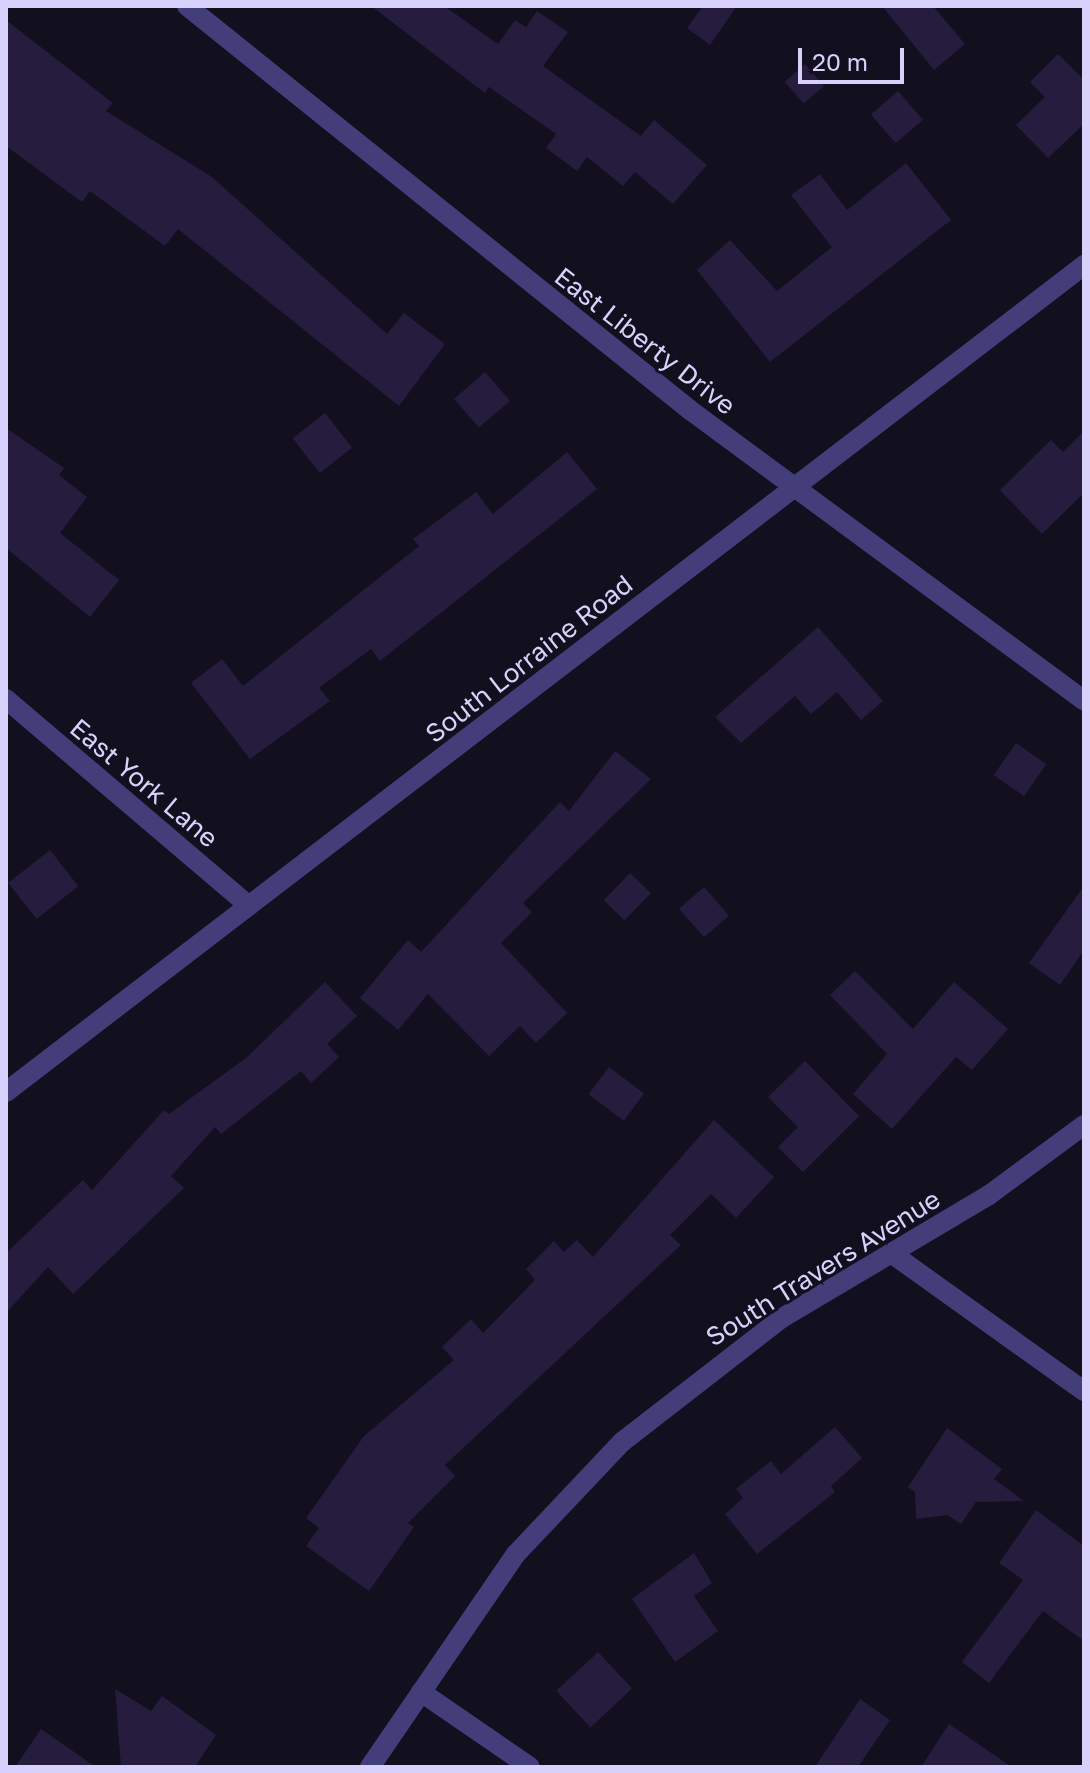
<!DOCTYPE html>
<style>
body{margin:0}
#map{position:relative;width:1090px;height:1773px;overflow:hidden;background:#120f1f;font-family:"Golos Text",sans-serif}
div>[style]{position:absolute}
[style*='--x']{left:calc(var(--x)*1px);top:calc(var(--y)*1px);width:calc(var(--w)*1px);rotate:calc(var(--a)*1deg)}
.building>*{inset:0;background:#251c3e;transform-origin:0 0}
.street>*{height:20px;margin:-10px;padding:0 10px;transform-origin:10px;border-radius:10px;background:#433e7a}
span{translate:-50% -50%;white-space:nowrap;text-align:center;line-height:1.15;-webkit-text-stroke:6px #120f1f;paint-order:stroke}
.street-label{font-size:26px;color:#d8d1fb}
.frame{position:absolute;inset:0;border:8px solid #d8d1fb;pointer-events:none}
.scale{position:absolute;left:798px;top:48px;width:106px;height:36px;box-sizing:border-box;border:4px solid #d8d1fb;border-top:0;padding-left:10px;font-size:24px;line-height:28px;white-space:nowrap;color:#d8d1fb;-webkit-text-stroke:6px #120f1f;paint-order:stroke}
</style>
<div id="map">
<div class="building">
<div style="clip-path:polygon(371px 6px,444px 6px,498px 44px,515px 20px,526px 27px,537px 11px,568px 32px,543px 66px,641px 136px,654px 120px,707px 165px,673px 204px,635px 172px,623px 186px,587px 157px,577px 171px,546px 148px,556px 134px,489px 87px,485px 93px)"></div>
<div style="clip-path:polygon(703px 6px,737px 6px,710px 45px,687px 28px)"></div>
<div style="clip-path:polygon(882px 6px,933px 6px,965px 44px,934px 70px)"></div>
<div style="clip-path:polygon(6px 20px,113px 103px,106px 111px,212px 177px,387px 334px,404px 313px,445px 344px,399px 406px,178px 229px,165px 246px,90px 191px,82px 202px,6px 146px)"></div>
<div style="clip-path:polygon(1058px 54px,1084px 80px,1084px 124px,1048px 158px,1016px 125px,1045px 97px,1030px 82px)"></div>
<div style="left:805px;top:64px;width:29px;height:27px;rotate:49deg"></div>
<div style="left:898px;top:91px;width:38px;height:36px;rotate:49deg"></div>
<div style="clip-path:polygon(906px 163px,951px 220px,770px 362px,697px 270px,730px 240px,777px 291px,832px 247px,791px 195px,820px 174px,847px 210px)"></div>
<div style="left:485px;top:372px;width:38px;height:41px;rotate:49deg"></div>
<div style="left:325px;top:413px;width:44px;height:41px;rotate:52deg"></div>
<div style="clip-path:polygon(6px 428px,64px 468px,59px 475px,87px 497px,60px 533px,119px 580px,90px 617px,6px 548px)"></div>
<div style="clip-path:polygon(1084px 431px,1084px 493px,1042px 534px,1000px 490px,1051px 440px,1063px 452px)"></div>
<div style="clip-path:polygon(567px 452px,597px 489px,380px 661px,371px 649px,319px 688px,330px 701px,250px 759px,191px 683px,222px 659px,243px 686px,419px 546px,413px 539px,476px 492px,493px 514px)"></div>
<div style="clip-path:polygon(818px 627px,883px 701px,861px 720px,837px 692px,811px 714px,795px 696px,741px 743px,715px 717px)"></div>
<div style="left:1016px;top:743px;width:37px;height:39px;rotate:35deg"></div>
<div style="clip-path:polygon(615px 751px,651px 779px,523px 903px,532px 912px,501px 943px,567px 1013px,536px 1043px,520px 1026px,489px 1056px,428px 994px,398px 1030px,360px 998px,408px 940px,421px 952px,560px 802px,569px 811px)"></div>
<div style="left:50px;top:850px;width:46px;height:53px;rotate:52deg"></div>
<div style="left:630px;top:873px;width:29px;height:38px;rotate:44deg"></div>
<div style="clip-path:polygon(1084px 886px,1084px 950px,1060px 985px,1029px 963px)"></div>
<div style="left:704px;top:887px;width:38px;height:33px;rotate:49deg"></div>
<div style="clip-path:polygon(855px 971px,913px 1029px,954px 982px,1008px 1029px,972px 1070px,956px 1057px,892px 1129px,853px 1094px,887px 1054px,830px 995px)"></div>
<div style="clip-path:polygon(325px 982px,357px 1016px,327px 1044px,339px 1057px,311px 1083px,301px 1071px,221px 1134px,215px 1127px,171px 1176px,184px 1188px,73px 1294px,48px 1267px,6px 1313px,6px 1253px,83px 1180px,92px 1190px,164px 1110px,169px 1114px,246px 1058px)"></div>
<div style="clip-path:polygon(805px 1061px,859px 1116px,803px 1172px,778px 1147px,798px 1127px,768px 1097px)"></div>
<div style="left:609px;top:1067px;width:44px;height:34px;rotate:37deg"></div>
<div style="clip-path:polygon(714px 1120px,774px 1177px,736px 1218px,711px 1194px,670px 1235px,681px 1245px,445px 1465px,455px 1476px,408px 1523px,414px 1527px,369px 1591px,306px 1546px,319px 1528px,306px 1518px,364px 1436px,454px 1360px,442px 1347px,471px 1319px,483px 1333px,535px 1280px,526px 1269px,554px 1241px,564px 1252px,577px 1240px,593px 1257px)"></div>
<div style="clip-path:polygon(835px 1427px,862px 1458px,831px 1486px,835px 1492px,757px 1554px,725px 1514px,743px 1498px,736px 1489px,771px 1461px,781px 1474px)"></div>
<div style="clip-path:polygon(947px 1428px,1002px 1469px,994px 1479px,1024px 1501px,976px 1502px,961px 1524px,947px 1515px,916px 1519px,915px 1492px,908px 1487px)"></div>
<div style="clip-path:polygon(1036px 1510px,1084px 1546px,1084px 1641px,1043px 1611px,989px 1683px,962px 1662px,1023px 1580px,999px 1563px)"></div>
<div style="clip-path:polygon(694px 1553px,712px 1583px,694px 1596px,718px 1631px,675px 1662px,632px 1599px)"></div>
<div style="left:598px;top:1652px;width:50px;height:57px;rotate:47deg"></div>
<div style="clip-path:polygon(115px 1689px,151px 1711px,162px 1696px,216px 1735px,195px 1767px,121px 1767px)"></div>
<div style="clip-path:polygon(860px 1699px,890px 1720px,858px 1767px,815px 1767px)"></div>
<div style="clip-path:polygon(949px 1724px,1012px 1767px,921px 1767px)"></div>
<div style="clip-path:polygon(41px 1729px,96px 1767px,15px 1767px)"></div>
</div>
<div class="street">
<div style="--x:187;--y:6;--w:645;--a:38.77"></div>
<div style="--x:690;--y:410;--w:489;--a:36.4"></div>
<div style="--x:6;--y:699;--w:319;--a:40.4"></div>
<div style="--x:6;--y:1092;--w:1359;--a:-37.49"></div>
<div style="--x:891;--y:1253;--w:237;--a:35.6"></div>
<div style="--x:421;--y:1692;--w:132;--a:34.5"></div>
<div style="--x:370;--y:1767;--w:258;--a:-55.6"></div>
<div style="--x:516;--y:1554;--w:154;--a:-46.6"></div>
<div style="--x:622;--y:1442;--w:202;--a:-37.8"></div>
<div style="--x:782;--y:1318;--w:241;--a:-30.7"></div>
<div style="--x:989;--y:1195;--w:118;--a:-36.4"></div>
</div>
<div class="street-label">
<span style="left:645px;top:341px;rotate:38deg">East Liberty Drive</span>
<span style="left:529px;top:659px;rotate:-38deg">South Lorraine Road</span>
<span style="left:144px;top:783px;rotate:40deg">East York Lane</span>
<span style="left:823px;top:1268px;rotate:-32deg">South Travers Avenue</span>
</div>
<div class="frame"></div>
<div class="scale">20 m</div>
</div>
